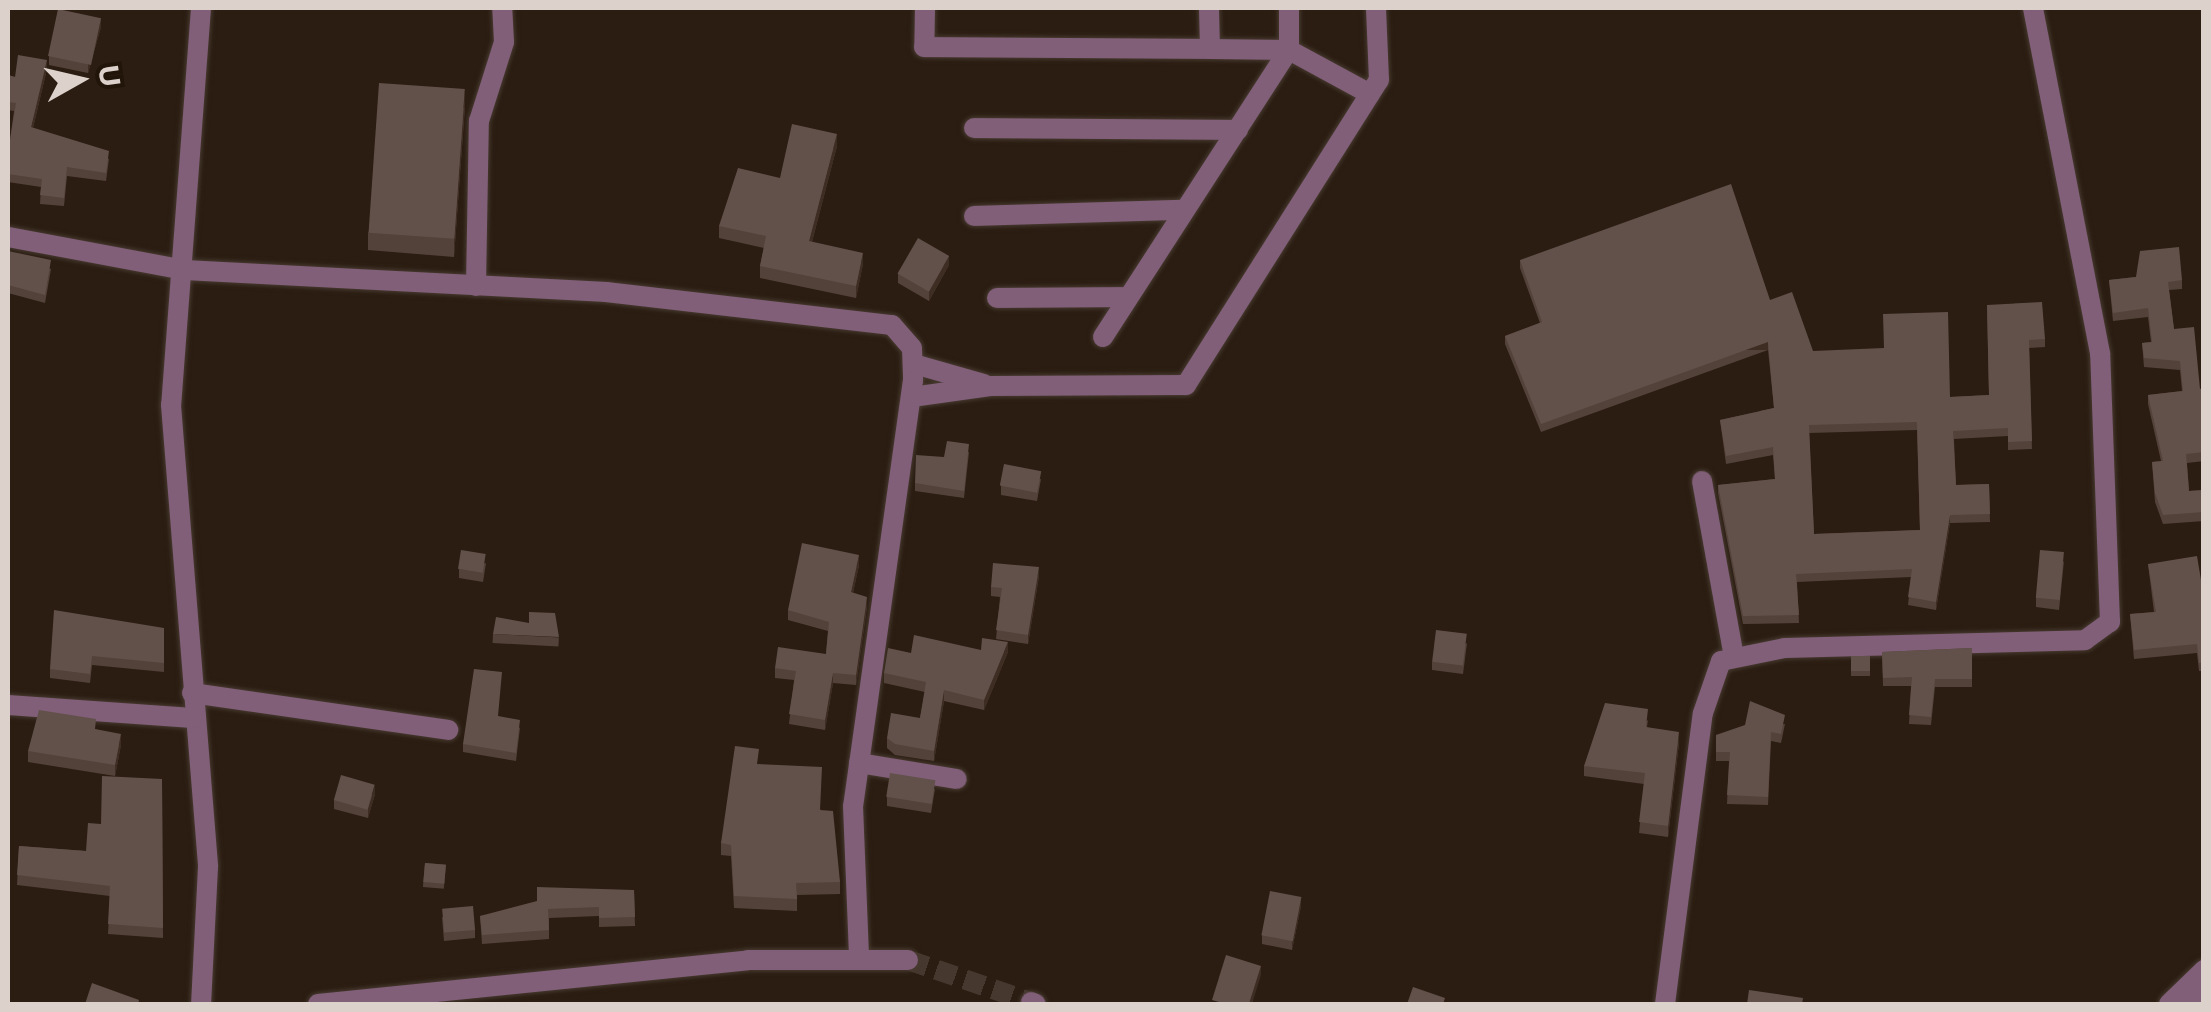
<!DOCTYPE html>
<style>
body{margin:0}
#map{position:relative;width:2211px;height:1012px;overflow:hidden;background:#2b1d12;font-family:Montserrat,sans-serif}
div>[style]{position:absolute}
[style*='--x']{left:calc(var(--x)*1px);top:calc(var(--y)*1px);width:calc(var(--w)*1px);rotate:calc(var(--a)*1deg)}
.minor-tunnel>*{height:20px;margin-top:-10px;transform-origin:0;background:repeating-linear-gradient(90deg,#46382e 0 20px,transparent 0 30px)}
.roads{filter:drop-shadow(0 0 2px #473a30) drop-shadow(0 0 2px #473a30)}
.minor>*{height:20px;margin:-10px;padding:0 10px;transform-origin:10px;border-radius:10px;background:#815f79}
.wall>*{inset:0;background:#53423a;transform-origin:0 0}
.shaded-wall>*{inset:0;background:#3d2d23;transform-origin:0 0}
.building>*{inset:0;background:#62514a;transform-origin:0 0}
span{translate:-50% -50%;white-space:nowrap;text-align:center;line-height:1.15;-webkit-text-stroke:9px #211409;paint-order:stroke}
.frame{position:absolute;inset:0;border:10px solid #dcd2cb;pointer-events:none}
.north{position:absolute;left:30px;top:30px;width:100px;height:100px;-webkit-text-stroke:8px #211409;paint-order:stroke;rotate:82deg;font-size:28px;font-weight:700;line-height:40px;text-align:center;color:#dcd2cb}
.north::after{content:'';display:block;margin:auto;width:35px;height:45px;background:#dcd2cb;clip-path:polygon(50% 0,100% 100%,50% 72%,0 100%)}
</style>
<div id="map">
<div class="minor-tunnel">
<div style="--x:908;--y:960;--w:130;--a:18.9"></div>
</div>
<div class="roads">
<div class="minor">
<div style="--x:201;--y:8;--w:398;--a:94.3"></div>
<div style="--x:171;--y:405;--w:463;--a:85.4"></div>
<div style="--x:208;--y:867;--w:137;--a:92.9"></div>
<div style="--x:925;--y:8;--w:39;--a:91"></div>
<div style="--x:924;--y:47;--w:286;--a:0.4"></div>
<div style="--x:1210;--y:49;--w:41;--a:-91.4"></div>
<div style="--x:1210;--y:49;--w:79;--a:0.7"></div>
<div style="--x:1289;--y:50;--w:92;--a:28.5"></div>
<div style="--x:974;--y:128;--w:264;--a:0.4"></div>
<div style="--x:974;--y:216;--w:207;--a:-1.7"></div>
<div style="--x:8;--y:237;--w:180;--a:10.6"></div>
<div style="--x:185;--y:270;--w:422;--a:3"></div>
<div style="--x:606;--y:292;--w:288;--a:6.6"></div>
<div style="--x:892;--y:325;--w:30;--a:49"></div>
<div style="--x:912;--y:348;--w:32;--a:88"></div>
<div style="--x:913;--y:380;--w:430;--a:98"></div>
<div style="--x:853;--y:806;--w:149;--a:87.7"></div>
<div style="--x:476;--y:286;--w:165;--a:-89"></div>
<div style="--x:479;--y:121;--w:83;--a:-72.4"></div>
<div style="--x:504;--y:42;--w:34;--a:-93"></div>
<div style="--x:997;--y:298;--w:131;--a:-0.4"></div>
<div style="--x:1103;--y:337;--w:342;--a:-57.1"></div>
<div style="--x:1289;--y:50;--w:42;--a:-90"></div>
<div style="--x:914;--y:364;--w:73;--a:15.9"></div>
<div style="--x:912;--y:397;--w:79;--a:-8"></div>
<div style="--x:990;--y:386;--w:196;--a:-0.3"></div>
<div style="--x:1186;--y:385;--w:361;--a:-57.7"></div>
<div style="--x:1379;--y:80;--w:72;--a:-92.4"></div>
<div style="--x:1702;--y:481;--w:173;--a:79.7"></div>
<div style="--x:192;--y:693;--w:259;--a:8.2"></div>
<div style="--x:8;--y:705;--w:185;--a:4"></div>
<div style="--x:859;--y:763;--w:99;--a:9.3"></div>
<div style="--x:1031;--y:1002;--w:5;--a:22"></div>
<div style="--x:318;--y:1004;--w:432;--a:-5.8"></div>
<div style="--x:748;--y:960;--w:160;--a:0"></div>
<div style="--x:1665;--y:1004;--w:293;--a:-82.6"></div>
<div style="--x:1703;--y:713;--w:55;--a:-70.9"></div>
<div style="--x:1721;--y:661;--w:65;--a:-11.5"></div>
<div style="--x:1785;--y:648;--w:300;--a:-1.5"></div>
<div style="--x:2085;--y:640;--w:31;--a:-36"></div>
<div style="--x:2110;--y:622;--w:269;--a:-92.1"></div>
<div style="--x:2100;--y:353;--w:351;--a:-101"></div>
<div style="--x:2169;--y:1004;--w:49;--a:-44.2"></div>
<div style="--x:2192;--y:1004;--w:18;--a:-47"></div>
</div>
</div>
<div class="wall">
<div style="clip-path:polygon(101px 27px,88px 73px,49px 65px,49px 56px)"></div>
<div style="clip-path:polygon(47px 69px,33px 128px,109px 159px,106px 181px,67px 176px,64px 206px,40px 204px,41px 187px,8px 182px,8px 153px,14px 111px,8px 110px,8px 75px,15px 77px)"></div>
<div style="clip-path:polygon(465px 106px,454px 257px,368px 250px,368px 233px)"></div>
<div style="clip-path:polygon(837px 146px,812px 242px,863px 264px,856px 298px,760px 278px,760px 266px,764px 248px,719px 238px,719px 226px,780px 178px)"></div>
<div style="clip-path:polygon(8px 251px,51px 269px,45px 303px,8px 293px)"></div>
<div style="clip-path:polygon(evenodd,1520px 260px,1770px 300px,1813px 351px,1950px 397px,1989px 395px,1987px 305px,2045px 339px,2045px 347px,2029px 348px,2032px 449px,2008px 450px,2008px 436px,1954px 439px,1956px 485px,1989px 484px,1990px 522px,1950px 523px,1936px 610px,1908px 605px,1911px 577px,1797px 582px,1799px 623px,1743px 624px,1718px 493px,1718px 485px,1775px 479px,1773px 455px,1726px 464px,1720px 420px,1774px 408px,1768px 350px,1541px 432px,1505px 344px,1505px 336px,1540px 323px,1520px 268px,1520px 260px,1917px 430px,1920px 530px,1814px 534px,1809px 433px,1917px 430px)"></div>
<div style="clip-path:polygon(949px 265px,929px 301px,898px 283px,898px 274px)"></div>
<div style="clip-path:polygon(2136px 277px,2182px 280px,2182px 289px,2169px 290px,2174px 329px,2200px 389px,2204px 388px,2204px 461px,2187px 463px,2189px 491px,2204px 490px,2204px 521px,2163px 524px,2155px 502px,2152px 462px,2161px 461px,2148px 404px,2148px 395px,2182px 391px,2180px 370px,2144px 367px,2142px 343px,2151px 342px,2148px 317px,2113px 321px,2109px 280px)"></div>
<div style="clip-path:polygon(969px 452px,964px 498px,915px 491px,915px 483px,944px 457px)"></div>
<div style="clip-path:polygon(1041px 479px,1037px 501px,1001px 495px,1001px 486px)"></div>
<div style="clip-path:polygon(2064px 561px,2059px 610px,2036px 607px,2036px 598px)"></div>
<div style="clip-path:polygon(486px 563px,483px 582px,459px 578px,459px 569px)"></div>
<div style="clip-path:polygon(2148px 564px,2204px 598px,2204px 671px,2199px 671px,2197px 653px,2134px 659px,2130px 614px,2154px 612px)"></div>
<div style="clip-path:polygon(859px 565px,853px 593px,867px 607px,856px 685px,833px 683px,825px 730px,789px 724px,794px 680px,775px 678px,775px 668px,826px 654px,828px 631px,788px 620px,788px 610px)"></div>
<div style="clip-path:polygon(1039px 576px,1028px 644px,996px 639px,1000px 597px,991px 596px,991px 587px)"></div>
<div style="clip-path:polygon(164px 628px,164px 672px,92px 665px,90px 683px,50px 678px,50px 669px)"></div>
<div style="left:493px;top:634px;width:66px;height:9px;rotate:3deg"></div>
<div style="clip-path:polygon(1467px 643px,1463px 674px,1432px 670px,1432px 662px)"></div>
<div style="clip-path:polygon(1972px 648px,1972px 687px,1935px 687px,1931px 725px,1909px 724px,1911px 686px,1883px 686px,1882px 652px)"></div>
<div style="clip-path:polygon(981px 650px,1008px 652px,984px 710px,944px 701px,934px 761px,895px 755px,887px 748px,887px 738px,920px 718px,925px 692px,884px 683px,884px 673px,911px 653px)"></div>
<div style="left:1851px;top:656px;width:19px;height:20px"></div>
<div style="clip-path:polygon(498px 716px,520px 728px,516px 761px,463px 752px,463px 744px)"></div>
<div style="clip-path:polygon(1648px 720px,1647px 727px,1679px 743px,1668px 837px,1639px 833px,1644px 784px,1584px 776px,1584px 766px)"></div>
<div style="clip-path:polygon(1785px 724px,1781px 743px,1771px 741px,1768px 805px,1727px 804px,1729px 761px,1716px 761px,1716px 735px)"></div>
<div style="clip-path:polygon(96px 729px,121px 745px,115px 776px,28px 762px,28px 751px)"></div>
<div style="clip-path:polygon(759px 764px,821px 810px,840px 882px,840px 894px,797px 895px,797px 911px,734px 908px,731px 856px,721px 855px,721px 843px)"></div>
<div style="clip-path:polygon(162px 779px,163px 938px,108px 934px,110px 896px,17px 885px,19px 846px,86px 851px,101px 824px)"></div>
<div style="clip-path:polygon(935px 789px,931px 813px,887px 806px,887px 797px)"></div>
<div style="clip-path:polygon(375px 794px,368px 818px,334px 809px,334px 800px)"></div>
<div style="left:425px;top:863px;width:21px;height:24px;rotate:5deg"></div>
<div style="clip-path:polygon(634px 890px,635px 926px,599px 927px,599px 916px,549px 918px,549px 939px,482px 944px,480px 916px)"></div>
<div style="clip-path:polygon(1301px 906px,1292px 950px,1262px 944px,1262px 935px)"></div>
<div style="clip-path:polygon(442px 917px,475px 930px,475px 938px,444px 941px)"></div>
</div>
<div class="shaded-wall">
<div style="clip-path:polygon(101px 18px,101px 27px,88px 73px,88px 64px)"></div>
<div style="clip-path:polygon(47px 60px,47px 69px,31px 136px,31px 127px)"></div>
<div style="clip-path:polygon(465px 89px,465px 106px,454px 257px,454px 239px)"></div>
<div style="clip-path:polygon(837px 134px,837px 146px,809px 253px,809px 241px)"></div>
<div style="clip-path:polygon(863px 253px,863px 264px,856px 298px,856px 286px)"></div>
<div style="clip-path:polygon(949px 256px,949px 265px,929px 301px,929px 292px)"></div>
<div style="left:1768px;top:342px;width:8px;height:241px;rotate:90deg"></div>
<div style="clip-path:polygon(1950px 515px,1950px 523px,1936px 610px,1936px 602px)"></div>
<div style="clip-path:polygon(859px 555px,859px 565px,851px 602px,851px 592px)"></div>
<div style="clip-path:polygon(1039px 567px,1039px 576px,1028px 644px,1028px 635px)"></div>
<div style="clip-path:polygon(867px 597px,867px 607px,856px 685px,856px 675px)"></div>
<div style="clip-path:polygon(1008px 642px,1008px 652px,984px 710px,984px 700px)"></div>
<div style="clip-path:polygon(833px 673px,833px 683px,825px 730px,825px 720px)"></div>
<div style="clip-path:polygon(944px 690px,944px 701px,934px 761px,934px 751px)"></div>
<div style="clip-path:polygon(1679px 732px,1679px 743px,1668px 837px,1668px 826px)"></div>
<div style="clip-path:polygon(121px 734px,121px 745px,115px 776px,115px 765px)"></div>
<div style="clip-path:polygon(375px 785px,375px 794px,368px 818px,368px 809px)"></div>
<div style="clip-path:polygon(1301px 897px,1301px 906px,1292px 950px,1292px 941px)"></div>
<div style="clip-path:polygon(1261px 966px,1261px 975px,1252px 1004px,1249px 1004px)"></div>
</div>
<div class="building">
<div style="left:58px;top:9px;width:44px;height:48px;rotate:12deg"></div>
<div style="clip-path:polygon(18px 55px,47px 60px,31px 127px,109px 151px,106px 173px,67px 167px,64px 198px,40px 195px,42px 179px,8px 174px,8px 153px,16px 103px,8px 102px,8px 75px,15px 77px)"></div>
<div style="left:379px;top:83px;width:86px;height:150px;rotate:4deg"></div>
<div style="clip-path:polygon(792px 124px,837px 134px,809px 241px,863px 253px,856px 286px,760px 266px,766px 236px,719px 226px,738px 168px,780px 178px)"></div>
<div style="clip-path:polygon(evenodd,1731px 184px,1770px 300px,1792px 292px,1813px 351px,1884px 348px,1883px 314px,1948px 312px,1950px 397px,1989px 395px,1987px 305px,2042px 302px,2045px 339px,2029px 340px,2032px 441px,2008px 442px,2008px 428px,1953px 431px,1956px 485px,1989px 484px,1990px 514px,1950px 515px,1936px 602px,1908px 597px,1912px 569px,1796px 574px,1799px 615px,1743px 616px,1718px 485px,1775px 479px,1773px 447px,1726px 456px,1720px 420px,1774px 408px,1768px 342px,1541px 424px,1505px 336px,1542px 322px,1520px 260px,1731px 184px,1917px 422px,1920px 530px,1814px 534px,1809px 425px,1917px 422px)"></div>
<div style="left:918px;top:238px;width:36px;height:41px;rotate:30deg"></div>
<div style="clip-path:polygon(2179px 247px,2182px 280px,2168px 282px,2174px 329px,2194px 327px,2200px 389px,2204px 388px,2204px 452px,2186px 454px,2189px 491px,2204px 490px,2204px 512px,2163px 515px,2155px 493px,2152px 462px,2163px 461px,2148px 395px,2183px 391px,2180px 361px,2144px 358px,2142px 343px,2152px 342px,2148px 308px,2113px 313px,2109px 280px,2136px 277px,2140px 251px)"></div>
<div style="clip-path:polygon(8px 251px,51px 260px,45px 295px,8px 285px)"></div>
<div style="clip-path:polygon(2204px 289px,2204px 316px,2203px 316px,2201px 290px)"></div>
<div style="clip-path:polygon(947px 441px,969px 444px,964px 491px,915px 483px,916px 455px,944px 457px)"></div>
<div style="left:1004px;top:464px;width:38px;height:22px;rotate:11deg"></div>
<div style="clip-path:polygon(802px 543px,859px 555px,851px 592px,867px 597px,856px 675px,833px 673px,825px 720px,789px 714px,796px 671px,775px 668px,778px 647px,826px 654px,829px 622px,788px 610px)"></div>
<div style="left:461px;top:550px;width:25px;height:19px;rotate:9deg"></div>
<div style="left:2040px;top:550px;width:24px;height:48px;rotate:5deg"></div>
<div style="clip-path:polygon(2197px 556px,2204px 598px,2204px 662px,2199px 663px,2197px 644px,2134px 650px,2130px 614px,2156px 612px,2148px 564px)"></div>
<div style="clip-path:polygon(993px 563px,1039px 567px,1028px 635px,996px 630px,1002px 588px,991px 587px)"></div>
<div style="clip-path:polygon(54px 610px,164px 628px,164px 663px,92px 656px,90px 674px,50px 669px)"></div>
<div style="clip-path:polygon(529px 612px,555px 613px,559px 637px,493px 634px,496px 617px,529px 623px)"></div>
<div style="left:1436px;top:630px;width:31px;height:32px;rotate:7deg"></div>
<div style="clip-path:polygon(914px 635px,981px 650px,982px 638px,1008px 642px,984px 700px,944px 690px,934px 751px,895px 744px,887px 738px,891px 713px,920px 718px,926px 682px,884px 673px,888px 648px,911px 653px)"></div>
<div style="clip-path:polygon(1972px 648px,1972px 679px,1935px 679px,1931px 717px,1909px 715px,1912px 677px,1883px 678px,1882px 652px)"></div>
<div style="left:1851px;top:656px;width:19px;height:15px"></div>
<div style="clip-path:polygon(474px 669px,502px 672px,498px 716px,520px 720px,516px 753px,463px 744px)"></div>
<div style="clip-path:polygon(1750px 701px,1785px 715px,1781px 734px,1771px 732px,1768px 797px,1727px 795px,1730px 752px,1716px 752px,1716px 735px,1745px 725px)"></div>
<div style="clip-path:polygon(1605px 703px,1648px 709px,1646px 727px,1679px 732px,1668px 826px,1639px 822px,1645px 773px,1584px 766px)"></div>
<div style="clip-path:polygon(39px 710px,96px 719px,95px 729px,121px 734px,115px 765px,28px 751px)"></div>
<div style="clip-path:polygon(735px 746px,759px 749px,757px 764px,822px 767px,820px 810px,833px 811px,840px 882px,796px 883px,797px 899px,734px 896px,731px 845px,721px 843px)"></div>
<div style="left:890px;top:773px;width:46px;height:24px;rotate:9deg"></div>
<div style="left:341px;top:775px;width:35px;height:26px;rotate:16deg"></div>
<div style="clip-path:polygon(102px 776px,162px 779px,163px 928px,108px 924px,110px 886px,17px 875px,19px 846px,86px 851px,88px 823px,101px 824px)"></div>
<div style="left:425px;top:863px;width:21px;height:19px;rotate:5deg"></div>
<div style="clip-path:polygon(537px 887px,634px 890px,635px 917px,599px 918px,599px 907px,548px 909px,549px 930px,482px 935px,480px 916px,537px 901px)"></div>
<div style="left:1270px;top:891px;width:32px;height:45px;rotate:11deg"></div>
<div style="left:473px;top:906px;width:24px;height:31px;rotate:85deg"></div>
<div style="clip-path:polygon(1226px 955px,1261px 966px,1249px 1004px,1226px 1004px,1212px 1000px)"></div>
<div style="clip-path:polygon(92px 983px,139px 1000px,138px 1004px,85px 1004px)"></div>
<div style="clip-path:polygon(1413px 987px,1445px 998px,1443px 1004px,1407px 1004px)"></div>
<div style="clip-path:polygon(1749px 990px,1803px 998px,1802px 1004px,1747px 1004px)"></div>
</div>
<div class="frame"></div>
<div class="north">U</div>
</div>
